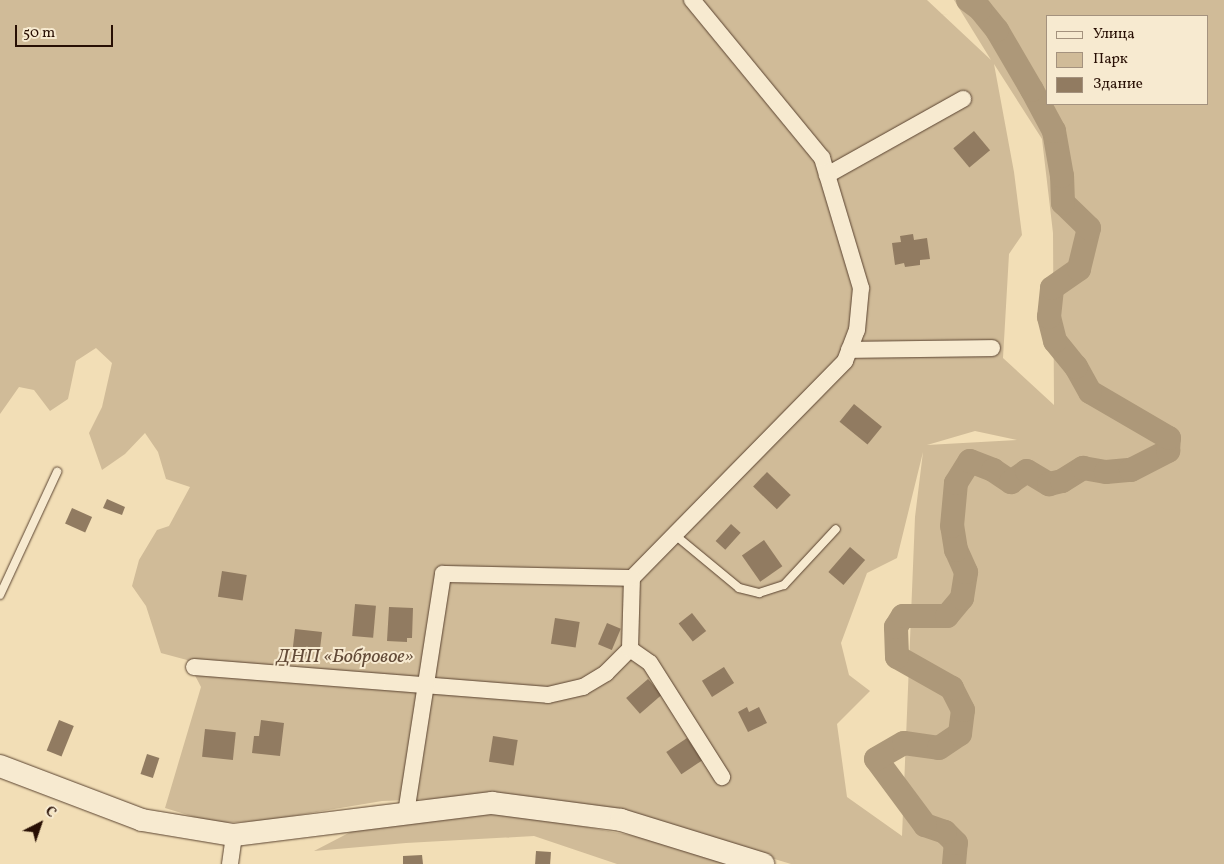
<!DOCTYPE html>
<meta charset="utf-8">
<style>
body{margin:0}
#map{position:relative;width:1224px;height:864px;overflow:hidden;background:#f2deb6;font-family:Vollkorn,serif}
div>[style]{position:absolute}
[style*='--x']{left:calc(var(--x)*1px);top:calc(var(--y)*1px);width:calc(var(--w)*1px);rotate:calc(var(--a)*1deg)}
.green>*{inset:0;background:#d0bb98}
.river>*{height:24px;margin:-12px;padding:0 12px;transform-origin:12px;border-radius:12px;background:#ad9879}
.building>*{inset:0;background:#917b61;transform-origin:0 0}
.roads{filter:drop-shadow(0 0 1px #5a4330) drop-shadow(0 0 1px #5a4330)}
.service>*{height:8px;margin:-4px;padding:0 4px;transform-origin:4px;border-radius:4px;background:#f7ead0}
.minor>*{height:16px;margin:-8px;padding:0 8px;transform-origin:8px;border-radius:8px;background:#f7ead0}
.secondary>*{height:22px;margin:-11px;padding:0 11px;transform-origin:11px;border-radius:11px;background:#f7ead0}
span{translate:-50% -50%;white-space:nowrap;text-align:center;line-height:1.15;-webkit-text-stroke:4px #f7ead0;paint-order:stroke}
.park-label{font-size:20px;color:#634b38;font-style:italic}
.legend{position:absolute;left:1046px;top:15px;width:162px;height:90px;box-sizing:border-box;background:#f7ead0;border:1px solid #a4927e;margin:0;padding:6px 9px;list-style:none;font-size:15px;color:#280f04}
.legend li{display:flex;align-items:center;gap:10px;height:25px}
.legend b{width:25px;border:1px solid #a4927e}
.north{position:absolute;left:15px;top:799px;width:50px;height:50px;-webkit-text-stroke:4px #f7ead0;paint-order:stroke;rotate:41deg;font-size:14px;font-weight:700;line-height:20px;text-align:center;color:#280f04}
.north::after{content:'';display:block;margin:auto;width:18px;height:22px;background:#280f04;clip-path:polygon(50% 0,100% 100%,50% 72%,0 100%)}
.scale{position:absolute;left:15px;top:25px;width:98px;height:22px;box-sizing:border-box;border:2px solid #280f04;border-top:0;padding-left:6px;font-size:15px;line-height:18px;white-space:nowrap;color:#280f04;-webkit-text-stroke:4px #f7ead0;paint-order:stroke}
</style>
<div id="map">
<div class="green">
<div style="clip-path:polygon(evenodd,0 0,927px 0,991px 60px,954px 0,1224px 0,1224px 864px,791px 864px,618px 812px,494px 797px,382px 801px,263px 821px,214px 823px,165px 808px,201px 687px,187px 660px,161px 653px,146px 606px,132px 586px,139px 560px,157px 530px,169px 526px,190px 487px,166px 479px,158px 452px,145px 433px,125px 454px,102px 470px,89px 433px,102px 407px,112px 363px,96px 348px,76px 361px,68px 399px,50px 411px,34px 390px,19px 387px,0 414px,0 0,1048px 16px,1208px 16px,1208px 104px,1048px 104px,1048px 16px,0 0,994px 64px,1042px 139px,1053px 233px,1054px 405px,1003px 358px,1009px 254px,1022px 235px,1014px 172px,994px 64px,0 0,975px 431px,1017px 440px,927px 445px,975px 431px,0 0,923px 452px,915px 517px,902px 836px,847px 797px,837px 724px,870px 691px,849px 675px,841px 643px,867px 573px,897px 558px,923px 452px)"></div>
<div style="clip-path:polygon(494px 810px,657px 840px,730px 864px,617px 864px,534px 836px,406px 843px,314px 851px,364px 825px)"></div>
</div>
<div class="river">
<div style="--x:954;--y:864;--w:21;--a:-85"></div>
<div style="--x:956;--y:843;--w:16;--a:-135"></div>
<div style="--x:945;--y:832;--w:21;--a:-161"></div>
<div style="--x:925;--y:825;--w:82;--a:-126.6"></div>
<div style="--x:876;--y:759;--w:32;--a:-30"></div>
<div style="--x:904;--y:743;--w:35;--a:8"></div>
<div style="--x:939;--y:748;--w:25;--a:-34"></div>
<div style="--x:960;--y:734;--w:24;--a:-83"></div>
<div style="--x:963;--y:710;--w:25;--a:-117"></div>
<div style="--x:952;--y:688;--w:63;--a:-150.6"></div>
<div style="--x:897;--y:657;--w:30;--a:-92"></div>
<div style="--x:896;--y:627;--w:13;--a:-58"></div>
<div style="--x:903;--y:616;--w:44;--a:0"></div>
<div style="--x:947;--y:616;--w:23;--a:-50"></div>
<div style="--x:962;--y:598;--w:26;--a:-81"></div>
<div style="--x:966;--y:572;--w:24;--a:-114"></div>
<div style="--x:956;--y:550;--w:24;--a:-99"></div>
<div style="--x:952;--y:526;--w:43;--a:-84.7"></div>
<div style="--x:956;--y:483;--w:26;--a:-58"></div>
<div style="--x:970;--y:461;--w:25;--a:21"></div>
<div style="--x:993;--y:470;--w:22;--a:34"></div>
<div style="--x:1011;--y:482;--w:19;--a:-35"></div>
<div style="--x:1027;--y:471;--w:26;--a:31"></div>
<div style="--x:1049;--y:484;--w:13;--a:-13"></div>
<div style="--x:1062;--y:481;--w:25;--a:-32"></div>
<div style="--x:1083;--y:468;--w:23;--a:10"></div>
<div style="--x:1106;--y:472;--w:25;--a:-5"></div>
<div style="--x:1131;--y:470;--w:42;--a:-27.2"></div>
<div style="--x:1168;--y:451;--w:13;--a:-86"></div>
<div style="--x:1169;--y:438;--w:91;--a:-149.8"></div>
<div style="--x:1090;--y:392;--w:29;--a:-119"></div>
<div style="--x:1076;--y:367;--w:33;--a:-129"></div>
<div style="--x:1055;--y:341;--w:25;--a:-104"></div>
<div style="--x:1049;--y:317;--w:29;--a:-84"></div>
<div style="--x:1052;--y:288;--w:33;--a:-35"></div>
<div style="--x:1079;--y:269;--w:42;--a:-76.3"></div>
<div style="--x:1089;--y:228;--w:36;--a:-136"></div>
<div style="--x:1063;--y:203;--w:27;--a:-92"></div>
<div style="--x:1062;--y:176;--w:46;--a:-100.1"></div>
<div style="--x:1054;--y:131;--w:47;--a:-118.2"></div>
<div style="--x:1032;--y:90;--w:69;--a:-120.3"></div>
<div style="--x:997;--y:30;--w:27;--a:-129"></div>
<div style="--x:980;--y:9;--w:15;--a:-143"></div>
</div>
<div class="building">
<div style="left:974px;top:131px;width:25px;height:27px;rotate:50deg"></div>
<div style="clip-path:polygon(913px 234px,914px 240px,927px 238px,930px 259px,920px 260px,920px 265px,905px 267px,904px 263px,895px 265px,892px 243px,901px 242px,900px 236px)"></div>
<div style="left:854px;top:404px;width:36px;height:23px;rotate:39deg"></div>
<div style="left:767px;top:472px;width:33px;height:20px;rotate:44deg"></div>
<div style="clip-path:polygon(107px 499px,125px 507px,122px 515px,103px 508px)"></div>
<div style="left:72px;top:508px;width:22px;height:17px;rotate:24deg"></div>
<div style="left:731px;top:524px;width:13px;height:23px;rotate:42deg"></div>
<div style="left:764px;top:540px;width:32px;height:27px;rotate:55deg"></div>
<div style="left:850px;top:547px;width:20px;height:33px;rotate:41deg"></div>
<div style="left:222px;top:571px;width:25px;height:26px;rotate:9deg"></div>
<div style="left:355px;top:604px;width:21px;height:32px;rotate:5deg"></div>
<div style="clip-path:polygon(389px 607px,413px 608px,412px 638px,407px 638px,407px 642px,387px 641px)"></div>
<div style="left:692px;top:613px;width:23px;height:17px;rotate:52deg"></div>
<div style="left:555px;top:618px;width:25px;height:26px;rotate:9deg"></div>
<div style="left:607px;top:623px;width:15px;height:23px;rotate:23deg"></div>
<div style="clip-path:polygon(295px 629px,322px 632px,320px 649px,313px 648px,312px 657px,292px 655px)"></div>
<div style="left:724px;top:667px;width:19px;height:26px;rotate:58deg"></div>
<div style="left:648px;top:679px;width:21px;height:29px;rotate:49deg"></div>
<div style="clip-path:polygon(747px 707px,749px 712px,759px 707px,767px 723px,748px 732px,738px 712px)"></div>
<div style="left:59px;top:720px;width:16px;height:33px;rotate:22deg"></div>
<div style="clip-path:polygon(261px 720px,284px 723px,280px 756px,252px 753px,254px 736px,259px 736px)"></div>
<div style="left:205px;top:729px;width:31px;height:28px;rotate:6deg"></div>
<div style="left:493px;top:736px;width:25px;height:26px;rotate:9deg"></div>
<div style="left:687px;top:738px;width:27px;height:25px;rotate:56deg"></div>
<div style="left:147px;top:754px;width:13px;height:21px;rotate:18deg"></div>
<div style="left:536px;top:851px;width:15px;height:13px;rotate:4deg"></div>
<div style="clip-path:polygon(422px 855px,423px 864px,403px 864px,403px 856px)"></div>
</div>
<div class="roads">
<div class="service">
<div style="--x:675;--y:535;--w:83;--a:39.6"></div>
<div style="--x:739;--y:588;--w:21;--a:14"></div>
<div style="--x:759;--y:593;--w:26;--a:-18"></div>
<div style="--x:784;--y:585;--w:76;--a:-47.1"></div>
<div style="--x:0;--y:595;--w:136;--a:-65.1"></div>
</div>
<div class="minor">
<div style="--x:827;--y:175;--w:156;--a:-29.2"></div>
<div style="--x:849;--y:350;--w:143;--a:-0.8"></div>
<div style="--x:630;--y:649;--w:24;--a:35"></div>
<div style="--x:650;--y:663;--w:135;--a:57.7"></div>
<div style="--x:194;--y:667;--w:355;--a:4.5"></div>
<div style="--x:548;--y:695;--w:36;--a:-13"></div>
<div style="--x:583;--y:687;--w:27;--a:-31"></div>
<div style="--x:606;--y:673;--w:34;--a:-45"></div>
<div style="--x:630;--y:649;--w:71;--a:-88.4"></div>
<div style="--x:632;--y:578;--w:304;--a:-45.5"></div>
<div style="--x:845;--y:361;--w:33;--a:-69"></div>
<div style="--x:857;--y:330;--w:42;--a:-84.6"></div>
<div style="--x:861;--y:288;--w:136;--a:-106.7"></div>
<div style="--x:822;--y:158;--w:205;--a:-129.4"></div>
<div style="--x:406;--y:813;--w:242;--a:-81.2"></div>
<div style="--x:443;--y:574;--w:189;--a:1.2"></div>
<div style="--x:230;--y:864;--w:29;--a:-82"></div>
</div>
<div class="secondary">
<div style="--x:0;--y:766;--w:152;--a:20.8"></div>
<div style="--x:142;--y:820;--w:93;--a:9.3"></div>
<div style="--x:234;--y:835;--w:260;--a:-7.1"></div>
<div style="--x:492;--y:803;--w:130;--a:7.5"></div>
<div style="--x:621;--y:820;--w:149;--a:17.2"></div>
</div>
</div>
<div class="park-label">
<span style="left:345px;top:657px">ДНП «Бобровое»</span>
</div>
<ul class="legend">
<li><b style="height:6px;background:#f7ead0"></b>Улица</li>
<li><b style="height:14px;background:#d0bb98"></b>Парк</li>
<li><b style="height:14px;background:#917b61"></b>Здание</li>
</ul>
<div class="north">С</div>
<div class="scale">50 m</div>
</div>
